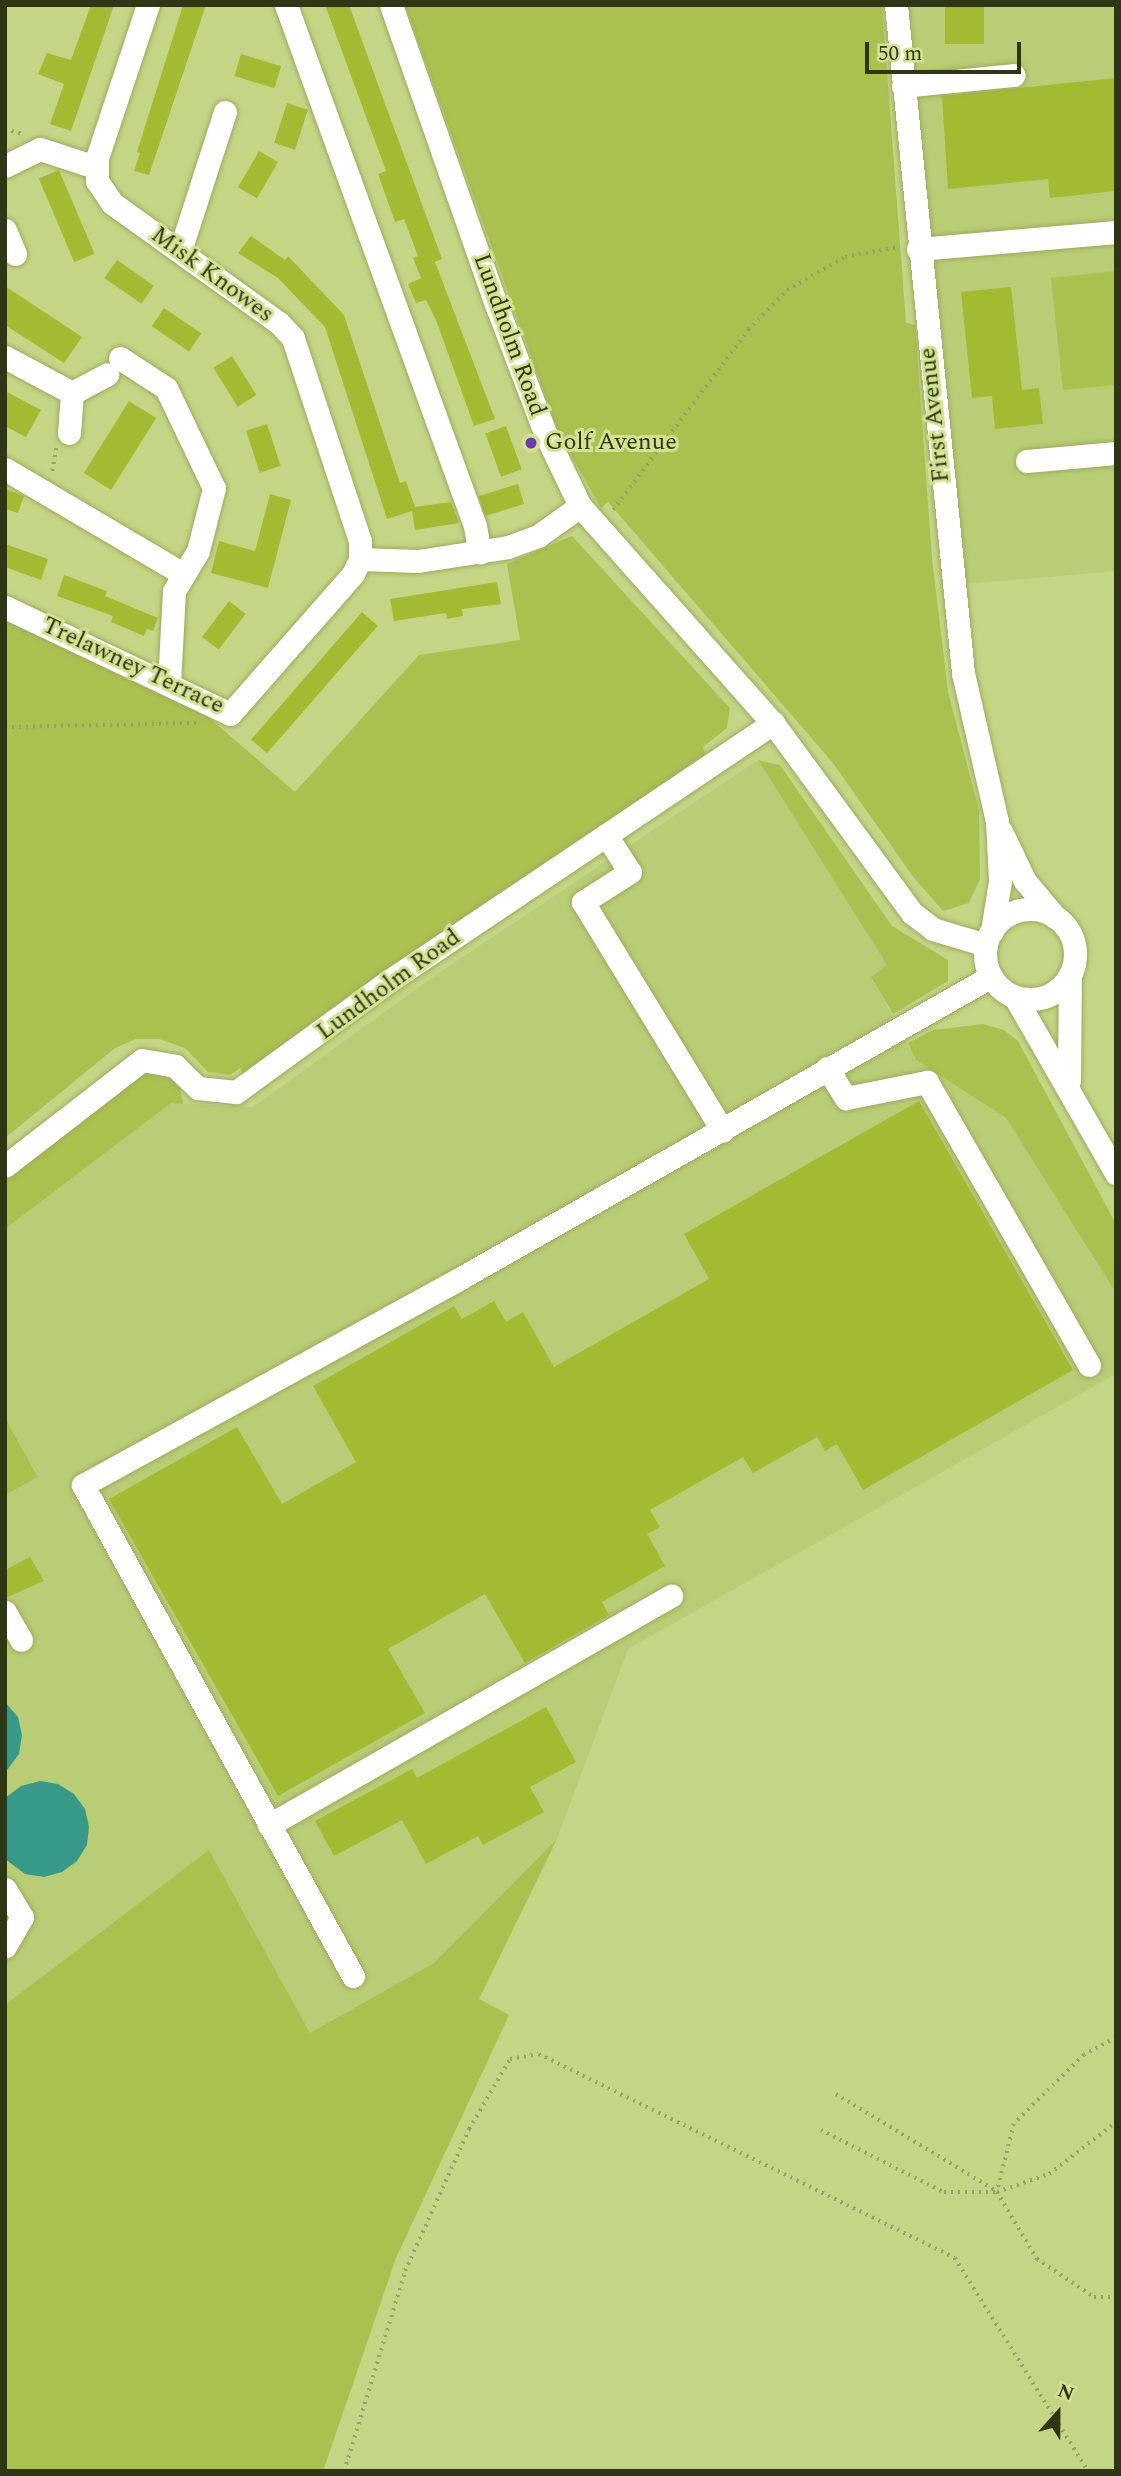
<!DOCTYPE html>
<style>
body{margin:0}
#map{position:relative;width:1121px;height:2476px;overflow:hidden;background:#c4d686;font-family:Spectral,serif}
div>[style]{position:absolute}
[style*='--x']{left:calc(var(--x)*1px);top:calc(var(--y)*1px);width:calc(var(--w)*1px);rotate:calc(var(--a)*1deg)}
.built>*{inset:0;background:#b9cd76}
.green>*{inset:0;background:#aac150}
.water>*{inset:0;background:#379a89}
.building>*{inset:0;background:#a3bb33;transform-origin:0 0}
.path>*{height:3.5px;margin-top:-1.75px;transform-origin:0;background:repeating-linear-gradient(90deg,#94a362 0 2px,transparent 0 7px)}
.roads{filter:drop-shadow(0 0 2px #9aab5c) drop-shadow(0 0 2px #9aab5c)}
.minor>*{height:23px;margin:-11.5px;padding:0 11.5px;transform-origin:11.5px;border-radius:11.5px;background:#fff}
.minor>.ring{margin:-11.5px;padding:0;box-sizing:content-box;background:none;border:23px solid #fff;border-radius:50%}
.dots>*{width:19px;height:19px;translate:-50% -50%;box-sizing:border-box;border:4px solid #d1e393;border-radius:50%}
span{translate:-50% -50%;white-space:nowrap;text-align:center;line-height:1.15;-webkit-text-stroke:6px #d1e393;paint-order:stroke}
.street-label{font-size:24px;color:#2f3615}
.poi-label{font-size:24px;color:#2f3615}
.left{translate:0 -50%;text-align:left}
.frame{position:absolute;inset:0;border:7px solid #2f3615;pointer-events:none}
.north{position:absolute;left:1023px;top:2378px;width:70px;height:70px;-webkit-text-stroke:5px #d1e393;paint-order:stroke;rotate:21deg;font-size:19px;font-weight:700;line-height:28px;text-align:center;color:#2f3615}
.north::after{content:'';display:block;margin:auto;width:24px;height:32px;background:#2f3615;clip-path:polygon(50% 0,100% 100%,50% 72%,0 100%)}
.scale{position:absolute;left:865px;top:42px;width:156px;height:32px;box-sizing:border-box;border:4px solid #2f3615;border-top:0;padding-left:9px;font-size:21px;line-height:24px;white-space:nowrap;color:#2f3615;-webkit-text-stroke:5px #d1e393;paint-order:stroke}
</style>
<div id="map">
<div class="built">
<div style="clip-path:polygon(909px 5px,1116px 5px,1116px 571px,966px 584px)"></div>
<div style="clip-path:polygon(758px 760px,888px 966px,871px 977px,916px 1060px,1006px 1118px,1116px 1293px,1116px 1374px,628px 1649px,557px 1839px,479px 1999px,509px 2015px,396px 2258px,323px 2471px,5px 2471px,5px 1495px,38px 1476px,5px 1418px,5px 1229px,171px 1103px,253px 1107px,440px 972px)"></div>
</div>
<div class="green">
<div style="clip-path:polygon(405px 5px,882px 5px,906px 323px,915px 325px,932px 558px,948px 692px,979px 810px,980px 879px,969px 903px,943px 911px,914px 878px,833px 763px,608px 502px,601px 508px,559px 434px)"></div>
<div style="clip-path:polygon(1116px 271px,1116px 385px,1063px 390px,1051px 278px)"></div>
<div style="clip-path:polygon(572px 536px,730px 708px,727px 728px,703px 747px,705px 754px,243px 1074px,240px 1068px,230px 1075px,208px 1072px,185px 1048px,159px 1039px,136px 1039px,115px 1048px,5px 1138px,5px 620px,206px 715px,295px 792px,419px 655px,520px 640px,507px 564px)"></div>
<div style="clip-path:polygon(758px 760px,780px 765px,892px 926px,948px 960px,948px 981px,893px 1014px,871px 977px,887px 965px)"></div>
<div style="clip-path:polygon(983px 1024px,1004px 1030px,1018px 1041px,1116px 1224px,1116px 1293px,1006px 1118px,916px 1060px,908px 1043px,933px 1030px)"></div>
<div style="clip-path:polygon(148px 1071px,172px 1080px,180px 1088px,183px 1104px,171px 1103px,5px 1229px,5px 1180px,136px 1075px)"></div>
<div style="clip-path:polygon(5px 1418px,38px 1477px,5px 1495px)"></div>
<div style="clip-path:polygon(557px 1839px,479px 1999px,509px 2015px,396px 2258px,323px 2471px,5px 2471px,5px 2005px,209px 1850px,310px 2033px,434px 1963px)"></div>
</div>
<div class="water">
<div style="clip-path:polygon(5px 1702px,18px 1717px,22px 1735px,19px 1754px,5px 1773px)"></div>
<div style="clip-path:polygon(40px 1781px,58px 1784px,74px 1794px,85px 1809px,89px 1827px,87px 1845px,77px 1861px,62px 1872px,44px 1877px,25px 1874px,5px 1859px,5px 1798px,21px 1786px)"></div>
</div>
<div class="building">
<div style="clip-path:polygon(91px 5px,114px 5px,71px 131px,50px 124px,64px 84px,38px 74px,47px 53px,71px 60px)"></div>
<div style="clip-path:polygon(183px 5px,206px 5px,149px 175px,134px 171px,140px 153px,137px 152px)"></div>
<div style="clip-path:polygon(325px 5px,349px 5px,442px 259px,435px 262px,495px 419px,474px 426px,436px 320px,426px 300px,416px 303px,408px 284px,421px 278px,413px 258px,418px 256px,404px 219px,395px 222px,378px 174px,386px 171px)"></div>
<div style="left:945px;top:5px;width:39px;height:39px"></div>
<div style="left:241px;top:54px;width:42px;height:23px;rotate:17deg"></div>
<div style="clip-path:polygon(1116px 78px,1116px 191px,1050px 198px,1048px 179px,948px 189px,942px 96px)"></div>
<div style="left:287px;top:103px;width:22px;height:42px;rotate:18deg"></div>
<div style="left:259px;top:151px;width:22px;height:42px;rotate:30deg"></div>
<div style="left:59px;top:170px;width:91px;height:22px;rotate:67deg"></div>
<div style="clip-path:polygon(251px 236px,285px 260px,288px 256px,344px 315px,400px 483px,406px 481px,415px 507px,451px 502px,459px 523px,415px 530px,412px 511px,387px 519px,325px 327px,278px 278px,238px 253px)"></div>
<div style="left:117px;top:260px;width:45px;height:22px;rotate:35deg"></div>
<div style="clip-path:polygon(5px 286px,82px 337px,64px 363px,5px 325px)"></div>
<div style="clip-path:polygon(1011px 287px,1022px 390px,1039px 388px,1043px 424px,995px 429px,992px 396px,972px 398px,961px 292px)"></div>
<div style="left:164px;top:308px;width:45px;height:22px;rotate:34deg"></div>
<div style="left:232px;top:356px;width:46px;height:22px;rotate:58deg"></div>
<div style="clip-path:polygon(5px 391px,41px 410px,26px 437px,5px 426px)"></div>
<div style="left:129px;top:401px;width:32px;height:85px;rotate:32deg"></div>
<div style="left:267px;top:424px;width:44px;height:22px;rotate:72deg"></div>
<div style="left:506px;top:426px;width:46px;height:22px;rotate:70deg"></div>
<div style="left:518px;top:484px;width:21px;height:41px;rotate:73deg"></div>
<div style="clip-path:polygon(5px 489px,24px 496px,18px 513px,5px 509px)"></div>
<div style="clip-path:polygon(270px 494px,291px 500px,268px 588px,211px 573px,219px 541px,255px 551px)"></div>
<div style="clip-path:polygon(5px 544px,48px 559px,41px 580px,5px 567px)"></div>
<div style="clip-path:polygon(64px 575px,107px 591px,105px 596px,158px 618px,153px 631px,147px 629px,144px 636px,111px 622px,113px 616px,57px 596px)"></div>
<div style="clip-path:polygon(497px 582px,501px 604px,462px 609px,463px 616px,447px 619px,446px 613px,394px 621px,390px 599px)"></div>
<div style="left:229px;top:601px;width:21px;height:45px;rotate:37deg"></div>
<div style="left:362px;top:612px;width:21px;height:169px;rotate:41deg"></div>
<div style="clip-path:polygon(919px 1101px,1073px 1370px,863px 1490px,837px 1444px,825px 1451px,817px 1437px,753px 1473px,743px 1457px,650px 1510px,660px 1527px,647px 1534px,665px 1566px,602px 1602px,609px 1615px,525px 1663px,485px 1594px,388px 1649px,425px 1713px,278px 1796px,109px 1499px,237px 1427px,282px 1504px,356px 1462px,313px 1386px,454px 1306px,462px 1319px,494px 1301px,506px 1322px,523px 1312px,554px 1367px,709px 1279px,684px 1234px)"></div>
<div style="clip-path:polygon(30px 1557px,44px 1581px,5px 1598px,5px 1570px)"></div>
<div style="clip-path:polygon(546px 1707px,576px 1762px,530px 1787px,544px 1812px,483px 1845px,478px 1836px,426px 1864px,402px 1820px,334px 1856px,315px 1821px,412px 1769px,417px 1778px)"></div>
</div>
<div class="path">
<div style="--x:5;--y:129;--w:19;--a:16"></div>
<div style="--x:52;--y:471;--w:23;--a:-80"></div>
<div style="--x:613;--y:510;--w:225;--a:-53.1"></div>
<div style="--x:748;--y:330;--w:56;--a:-45.7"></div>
<div style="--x:787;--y:290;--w:67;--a:-29.6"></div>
<div style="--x:845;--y:257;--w:54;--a:-10.7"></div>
<div style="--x:5;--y:727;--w:192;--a:-1.2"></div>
<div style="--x:1116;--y:2038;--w:36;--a:152"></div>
<div style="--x:1084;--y:2055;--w:98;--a:135.4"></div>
<div style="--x:1014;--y:2124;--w:70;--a:104"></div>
<div style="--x:997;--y:2192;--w:78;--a:59.2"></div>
<div style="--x:1037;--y:2259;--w:69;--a:33.7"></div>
<div style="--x:1094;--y:2297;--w:22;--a:0"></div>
<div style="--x:836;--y:2094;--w:187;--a:31.2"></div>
<div style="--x:821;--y:2130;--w:138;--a:26.8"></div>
<div style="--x:944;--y:2192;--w:53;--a:0"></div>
<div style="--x:997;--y:2192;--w:55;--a:-19.1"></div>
<div style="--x:1049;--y:2174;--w:85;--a:-37.8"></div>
<div style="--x:344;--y:2471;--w:209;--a:-73"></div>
<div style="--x:405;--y:2271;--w:156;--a:-65.7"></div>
<div style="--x:469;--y:2129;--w:81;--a:-59.6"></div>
<div style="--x:510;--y:2059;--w:29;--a:-10"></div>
<div style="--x:539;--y:2054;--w:463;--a:26.1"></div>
<div style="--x:955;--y:2258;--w:251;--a:58"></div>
</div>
<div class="roads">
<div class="minor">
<div style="--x:286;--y:5;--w:554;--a:70.06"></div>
<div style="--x:475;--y:526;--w:27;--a:80"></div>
<div style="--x:391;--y:5;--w:320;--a:70.7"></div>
<div style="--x:497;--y:307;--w:135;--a:69.1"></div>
<div style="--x:545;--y:433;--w:81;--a:64.4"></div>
<div style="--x:580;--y:506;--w:290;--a:48.4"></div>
<div style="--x:773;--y:723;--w:235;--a:53.8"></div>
<div style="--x:912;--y:913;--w:26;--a:37"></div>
<div style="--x:933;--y:929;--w:55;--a:16.8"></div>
<div style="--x:896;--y:5;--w:671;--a:84.27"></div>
<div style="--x:963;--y:673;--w:152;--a:77.1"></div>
<div style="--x:997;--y:821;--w:60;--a:87.1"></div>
<div style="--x:1000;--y:881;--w:51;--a:99.1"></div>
<div style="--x:903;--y:86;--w:111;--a:-5.7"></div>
<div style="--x:5;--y:166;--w:39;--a:-26"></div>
<div style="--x:40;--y:149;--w:58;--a:18.1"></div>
<div style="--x:5;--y:230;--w:26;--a:67"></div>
<div style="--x:918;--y:249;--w:199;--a:-4.9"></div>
<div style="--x:180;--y:251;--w:146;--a:-72.1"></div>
<div style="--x:5;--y:357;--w:76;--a:28.2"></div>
<div style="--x:72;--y:393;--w:40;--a:-28"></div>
<div style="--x:120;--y:358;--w:55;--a:33.1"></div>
<div style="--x:166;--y:388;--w:111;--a:64.4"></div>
<div style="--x:214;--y:488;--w:65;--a:104.3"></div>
<div style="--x:198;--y:551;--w:47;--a:121"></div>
<div style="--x:174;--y:591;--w:92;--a:93.1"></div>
<div style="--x:69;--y:433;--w:40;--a:-85.7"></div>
<div style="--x:1027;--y:461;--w:89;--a:-5.1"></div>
<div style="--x:5;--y:469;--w:207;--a:30.5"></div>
<div style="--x:360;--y:559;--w:58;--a:2"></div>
<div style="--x:418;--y:561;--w:91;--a:-8.8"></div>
<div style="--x:508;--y:547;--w:32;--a:-20"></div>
<div style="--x:538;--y:536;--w:52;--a:-35.5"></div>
<div style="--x:5;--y:607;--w:249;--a:25.4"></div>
<div style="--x:230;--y:714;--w:186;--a:-48.7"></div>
<div style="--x:353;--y:574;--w:17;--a:-65"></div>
<div style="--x:360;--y:559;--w:18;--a:-90"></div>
<div style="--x:360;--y:541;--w:214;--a:-108.3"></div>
<div style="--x:293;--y:338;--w:21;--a:-133"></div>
<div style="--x:279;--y:323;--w:206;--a:-144.3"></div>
<div style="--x:112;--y:203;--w:27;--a:-124"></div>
<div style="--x:97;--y:181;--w:23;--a:-90"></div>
<div style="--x:97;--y:158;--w:161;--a:-71.6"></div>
<div style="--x:1001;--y:831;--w:55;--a:64.4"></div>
<div style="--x:1025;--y:881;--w:47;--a:50.2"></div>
<div style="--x:606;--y:835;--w:44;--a:57"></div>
<div style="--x:630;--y:872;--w:56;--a:147.4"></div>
<div style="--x:583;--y:902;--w:268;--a:58.6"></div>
<div class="ring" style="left:985px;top:909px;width:67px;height:67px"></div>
<div style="--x:1015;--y:997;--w:203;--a:60.2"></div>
<div style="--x:827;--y:1068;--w:36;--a:58"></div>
<div style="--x:846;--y:1098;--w:83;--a:-11.2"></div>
<div style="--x:927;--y:1082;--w:326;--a:60.2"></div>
<div style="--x:1069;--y:1080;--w:105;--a:-89.5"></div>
<div style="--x:5;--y:1166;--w:173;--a:-37.7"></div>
<div style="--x:142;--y:1060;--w:34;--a:10"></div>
<div style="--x:175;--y:1066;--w:32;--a:44"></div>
<div style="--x:198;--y:1088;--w:38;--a:6"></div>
<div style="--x:236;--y:1092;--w:189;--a:-36"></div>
<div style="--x:389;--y:981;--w:463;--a:-33.9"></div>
<div style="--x:5;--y:1612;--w:32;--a:60"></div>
<div style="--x:269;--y:1825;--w:463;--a:-29.7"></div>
<div style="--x:5;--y:1889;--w:33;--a:59"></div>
<div style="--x:22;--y:1917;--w:34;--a:120"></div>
<div style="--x:353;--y:1976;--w:560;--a:-118.81"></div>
<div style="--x:83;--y:1485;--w:429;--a:-28.7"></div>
<div style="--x:459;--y:1279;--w:611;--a:-29.63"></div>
</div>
</div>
<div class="dots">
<div style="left:531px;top:443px;background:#6d39b0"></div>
</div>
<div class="street-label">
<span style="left:212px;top:275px;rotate:36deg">Misk Knowes</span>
<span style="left:509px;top:335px;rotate:70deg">Lundholm Road</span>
<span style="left:935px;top:415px;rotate:-96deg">First Avenue</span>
<span style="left:133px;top:666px;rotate:25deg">Trelawney Terrace</span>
<span style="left:389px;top:985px;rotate:-36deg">Lundholm Road</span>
</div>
<div class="poi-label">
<span class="left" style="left:545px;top:443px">Golf Avenue</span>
</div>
<div class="frame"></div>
<div class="north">N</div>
<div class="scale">50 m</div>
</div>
